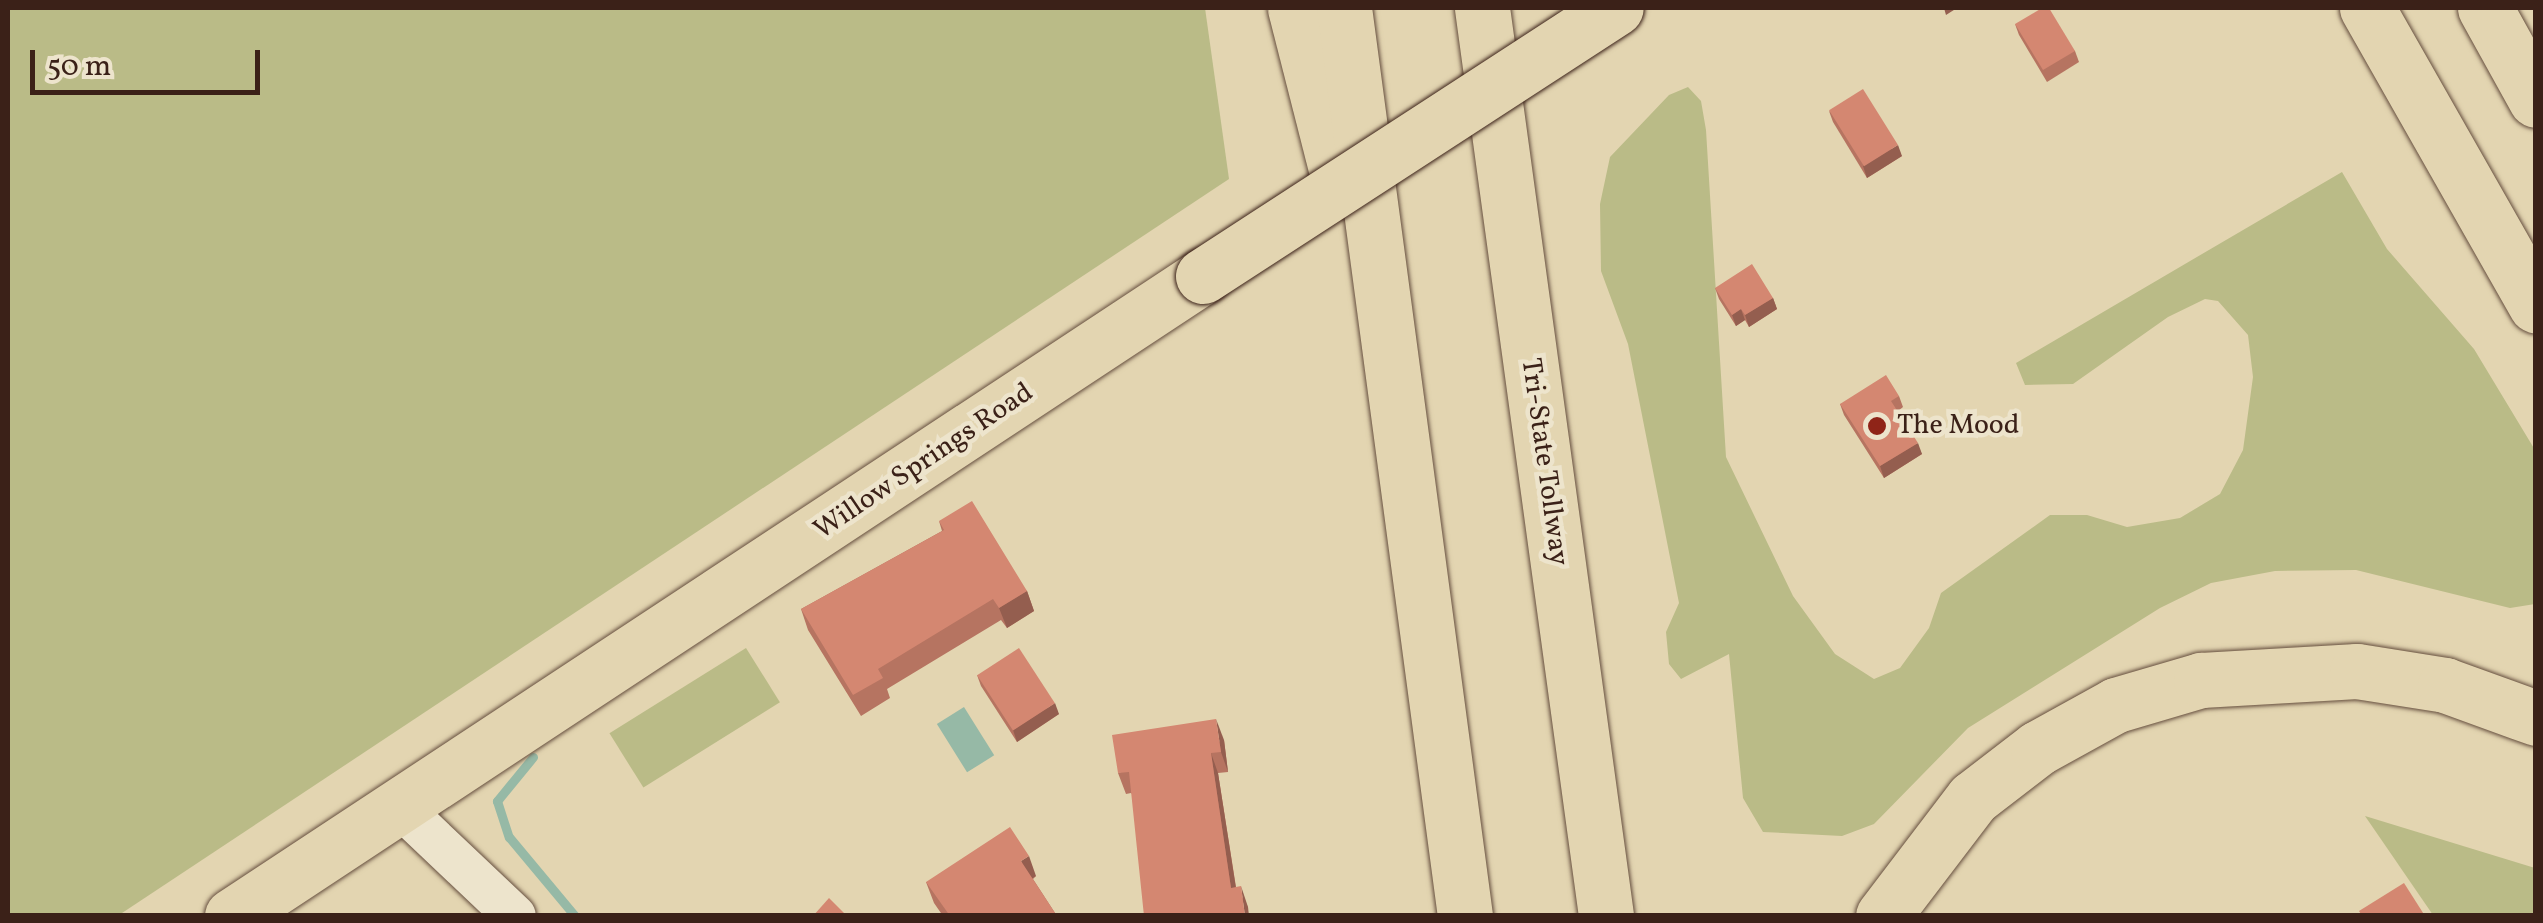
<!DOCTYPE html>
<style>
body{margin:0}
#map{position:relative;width:2543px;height:923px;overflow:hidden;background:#e3d5b1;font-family:Vollkorn,serif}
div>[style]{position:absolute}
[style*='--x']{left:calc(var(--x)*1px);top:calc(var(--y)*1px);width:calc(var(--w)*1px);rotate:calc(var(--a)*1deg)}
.green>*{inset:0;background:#babb87;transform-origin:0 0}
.water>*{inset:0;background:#96b9a6;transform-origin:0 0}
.stream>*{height:9px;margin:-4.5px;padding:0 4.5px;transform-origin:4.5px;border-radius:4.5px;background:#96b9a6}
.roads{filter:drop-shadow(0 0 2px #654e3e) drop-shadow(0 0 2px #654e3e)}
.minor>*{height:42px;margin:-21px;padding:0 21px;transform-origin:21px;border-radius:21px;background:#ede4cc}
.major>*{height:55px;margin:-27.5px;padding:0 27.5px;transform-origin:27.5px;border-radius:27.5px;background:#e3d5b1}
.highway>*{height:55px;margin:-27.5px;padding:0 27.5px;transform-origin:27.5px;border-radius:27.5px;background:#e3d5b1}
.bridges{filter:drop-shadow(0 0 2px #3b2118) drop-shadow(0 0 2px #3b2118)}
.major-bridge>*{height:55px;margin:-27.5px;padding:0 27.5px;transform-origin:27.5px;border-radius:27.5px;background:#e3d5b1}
.wall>*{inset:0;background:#b67461}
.shaded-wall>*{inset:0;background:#945e4f}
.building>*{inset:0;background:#d48771;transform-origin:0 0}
.dots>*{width:28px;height:28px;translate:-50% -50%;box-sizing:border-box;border:5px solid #ede4cc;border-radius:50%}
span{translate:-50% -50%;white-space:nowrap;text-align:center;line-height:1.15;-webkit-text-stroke:9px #ede4cc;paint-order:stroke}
.poi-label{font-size:28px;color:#3b2118}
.left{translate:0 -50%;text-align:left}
.street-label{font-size:28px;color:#3b2118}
.frame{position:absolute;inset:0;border:10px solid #3b2118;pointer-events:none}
.scale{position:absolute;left:30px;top:50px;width:230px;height:45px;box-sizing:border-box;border:5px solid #3b2118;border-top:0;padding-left:12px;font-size:30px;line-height:35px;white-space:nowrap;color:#3b2118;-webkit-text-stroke:8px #ede4cc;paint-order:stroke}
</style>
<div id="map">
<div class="green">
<div style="clip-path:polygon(8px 8px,1205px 8px,1229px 179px,119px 915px,8px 915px)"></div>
<div style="clip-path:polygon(1688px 87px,1701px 101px,1706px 130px,1726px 457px,1793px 596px,1835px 654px,1874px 679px,1900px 668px,1929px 628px,1941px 593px,2050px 515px,2087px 515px,2127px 527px,2180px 518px,2220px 494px,2243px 450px,2253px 377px,2248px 335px,2218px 301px,2205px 299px,2168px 317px,2073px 384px,2025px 385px,2016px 363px,2342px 172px,2387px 249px,2474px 349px,2535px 450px,2535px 604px,2510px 608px,2356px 570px,2275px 571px,2211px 583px,2160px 608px,1968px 728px,1874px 824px,1842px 836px,1763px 832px,1743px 798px,1729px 654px,1681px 679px,1669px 664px,1666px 632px,1679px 603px,1628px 344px,1601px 271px,1600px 204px,1610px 157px,1669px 95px)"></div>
<div style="left:746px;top:648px;width:64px;height:161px;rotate:58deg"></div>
<div style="clip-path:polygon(2365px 816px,2535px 868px,2535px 915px,2433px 915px)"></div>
</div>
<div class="water">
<div style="left:964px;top:707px;width:57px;height:32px;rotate:58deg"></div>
</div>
<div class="stream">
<div style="--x:533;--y:757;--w:57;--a:129.3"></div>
<div style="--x:497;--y:801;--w:38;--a:72"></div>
<div style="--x:509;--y:837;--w:103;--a:50.1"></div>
</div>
<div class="roads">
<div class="minor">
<div style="--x:401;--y:808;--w:157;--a:43.5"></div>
</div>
<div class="major">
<div style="--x:232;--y:916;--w:1163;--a:-33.39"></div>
</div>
<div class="highway">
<div style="--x:1295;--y:8;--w:186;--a:75.7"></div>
<div style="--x:1344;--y:8;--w:916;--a:82.41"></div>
<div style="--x:1482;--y:8;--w:916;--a:82.22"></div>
<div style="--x:2367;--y:8;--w:342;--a:60.4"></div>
<div style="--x:2485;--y:8;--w:105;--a:61"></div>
<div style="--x:1883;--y:916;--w:148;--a:-52.7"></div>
<div style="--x:1973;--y:798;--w:82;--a:-37.6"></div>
<div style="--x:2038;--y:748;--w:89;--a:-28.9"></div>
<div style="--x:2116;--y:705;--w:89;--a:-16.4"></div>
<div style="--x:2201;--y:680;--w:156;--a:-3.3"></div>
<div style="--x:2357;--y:671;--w:89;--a:9"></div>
<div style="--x:2445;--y:685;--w:97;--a:19.9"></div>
</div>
</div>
<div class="bridges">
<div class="major-bridge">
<div style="--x:1203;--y:276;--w:492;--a:-33"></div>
</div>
</div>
<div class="wall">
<div style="clip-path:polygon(2015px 24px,2075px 51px,2079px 62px,2047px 82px,2019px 35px)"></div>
<div style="clip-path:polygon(1829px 111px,1902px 156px,1867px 178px,1833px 122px)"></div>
<div style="clip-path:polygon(1715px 288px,1773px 298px,1777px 309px,1749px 327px,1745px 320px,1736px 326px,1719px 299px)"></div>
<div style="clip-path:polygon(1899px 396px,1903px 407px,1898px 411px,1922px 454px,1884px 478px,1844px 415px,1840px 404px)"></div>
<div style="clip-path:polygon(939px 521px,1027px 591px,1034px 611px,1007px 628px,1001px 620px,887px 689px,890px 698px,861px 716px,808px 630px,801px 609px,942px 531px)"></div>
<div style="clip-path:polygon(977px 675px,1059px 714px,1017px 742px,981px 686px)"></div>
<div style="clip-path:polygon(1224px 740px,1228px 772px,1218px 773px,1236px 887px,1248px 907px,1131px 793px,1126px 794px,1118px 773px)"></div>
<div style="clip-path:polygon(1036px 876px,1033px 879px,1057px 916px,943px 916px,934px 903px,926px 882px)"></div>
</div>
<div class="shaded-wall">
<div style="clip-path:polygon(1944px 8px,1957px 8px,1946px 15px)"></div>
<div style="clip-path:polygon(1898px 145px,1902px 156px,1867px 178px,1863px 166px)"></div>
<div style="clip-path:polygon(1773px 298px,1777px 309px,1749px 327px,1745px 315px)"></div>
<div style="clip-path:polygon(1741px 309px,1745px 320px,1736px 326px,1732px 315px)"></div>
<div style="clip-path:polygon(1918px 443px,1922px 454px,1884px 478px,1880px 466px)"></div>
<div style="clip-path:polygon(1027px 591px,1034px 611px,1007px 628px,999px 608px)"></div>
<div style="clip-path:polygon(1055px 703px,1059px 714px,1017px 742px,1013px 730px)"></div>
<div style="clip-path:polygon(1216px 719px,1224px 740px,1228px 772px,1221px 752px)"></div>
<div style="clip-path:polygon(1211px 753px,1218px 773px,1239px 908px,1231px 888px)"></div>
<div style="clip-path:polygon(1029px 856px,1036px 876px,1028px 881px,1021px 861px)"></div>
<div style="clip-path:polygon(1241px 886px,1248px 907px,1249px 916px,1245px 916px)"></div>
</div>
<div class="building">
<div style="clip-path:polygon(2042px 8px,2049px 8px,2075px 51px,2043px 70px,2015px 24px)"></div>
<div style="left:1863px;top:89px;width:66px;height:40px;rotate:58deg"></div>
<div style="clip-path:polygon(1752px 264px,1773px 298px,1745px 315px,1741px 309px,1732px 315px,1715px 288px)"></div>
<div style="clip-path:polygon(1886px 375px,1899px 396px,1891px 401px,1918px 443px,1880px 466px,1840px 404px)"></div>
<div style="clip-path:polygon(972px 501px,1027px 591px,999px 608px,993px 599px,878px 669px,883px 678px,853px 695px,801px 609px,944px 530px,939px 521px)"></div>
<div style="left:1019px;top:648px;width:66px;height:50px;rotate:57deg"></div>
<div style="clip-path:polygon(1216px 719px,1221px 752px,1211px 753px,1231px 888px,1241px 886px,1245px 916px,1144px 916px,1129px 772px,1118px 773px,1112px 735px)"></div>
<div style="clip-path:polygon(1010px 827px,1029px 856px,1021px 861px,1057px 916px,950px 916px,926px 882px)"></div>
<div style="clip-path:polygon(2404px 883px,2425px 916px,2362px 916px,2359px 911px)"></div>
<div style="clip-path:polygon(829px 898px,847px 916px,813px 916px)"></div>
</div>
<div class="dots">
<div style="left:1877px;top:426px;background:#8f2418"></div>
</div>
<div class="poi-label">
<span class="left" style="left:1897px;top:426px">The Mood</span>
</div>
<div class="street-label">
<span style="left:924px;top:462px;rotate:-34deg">Willow Springs Road</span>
<span style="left:1544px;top:462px;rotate:82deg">Tri-State Tollway</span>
</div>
<div class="frame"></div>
<div class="scale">50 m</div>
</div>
